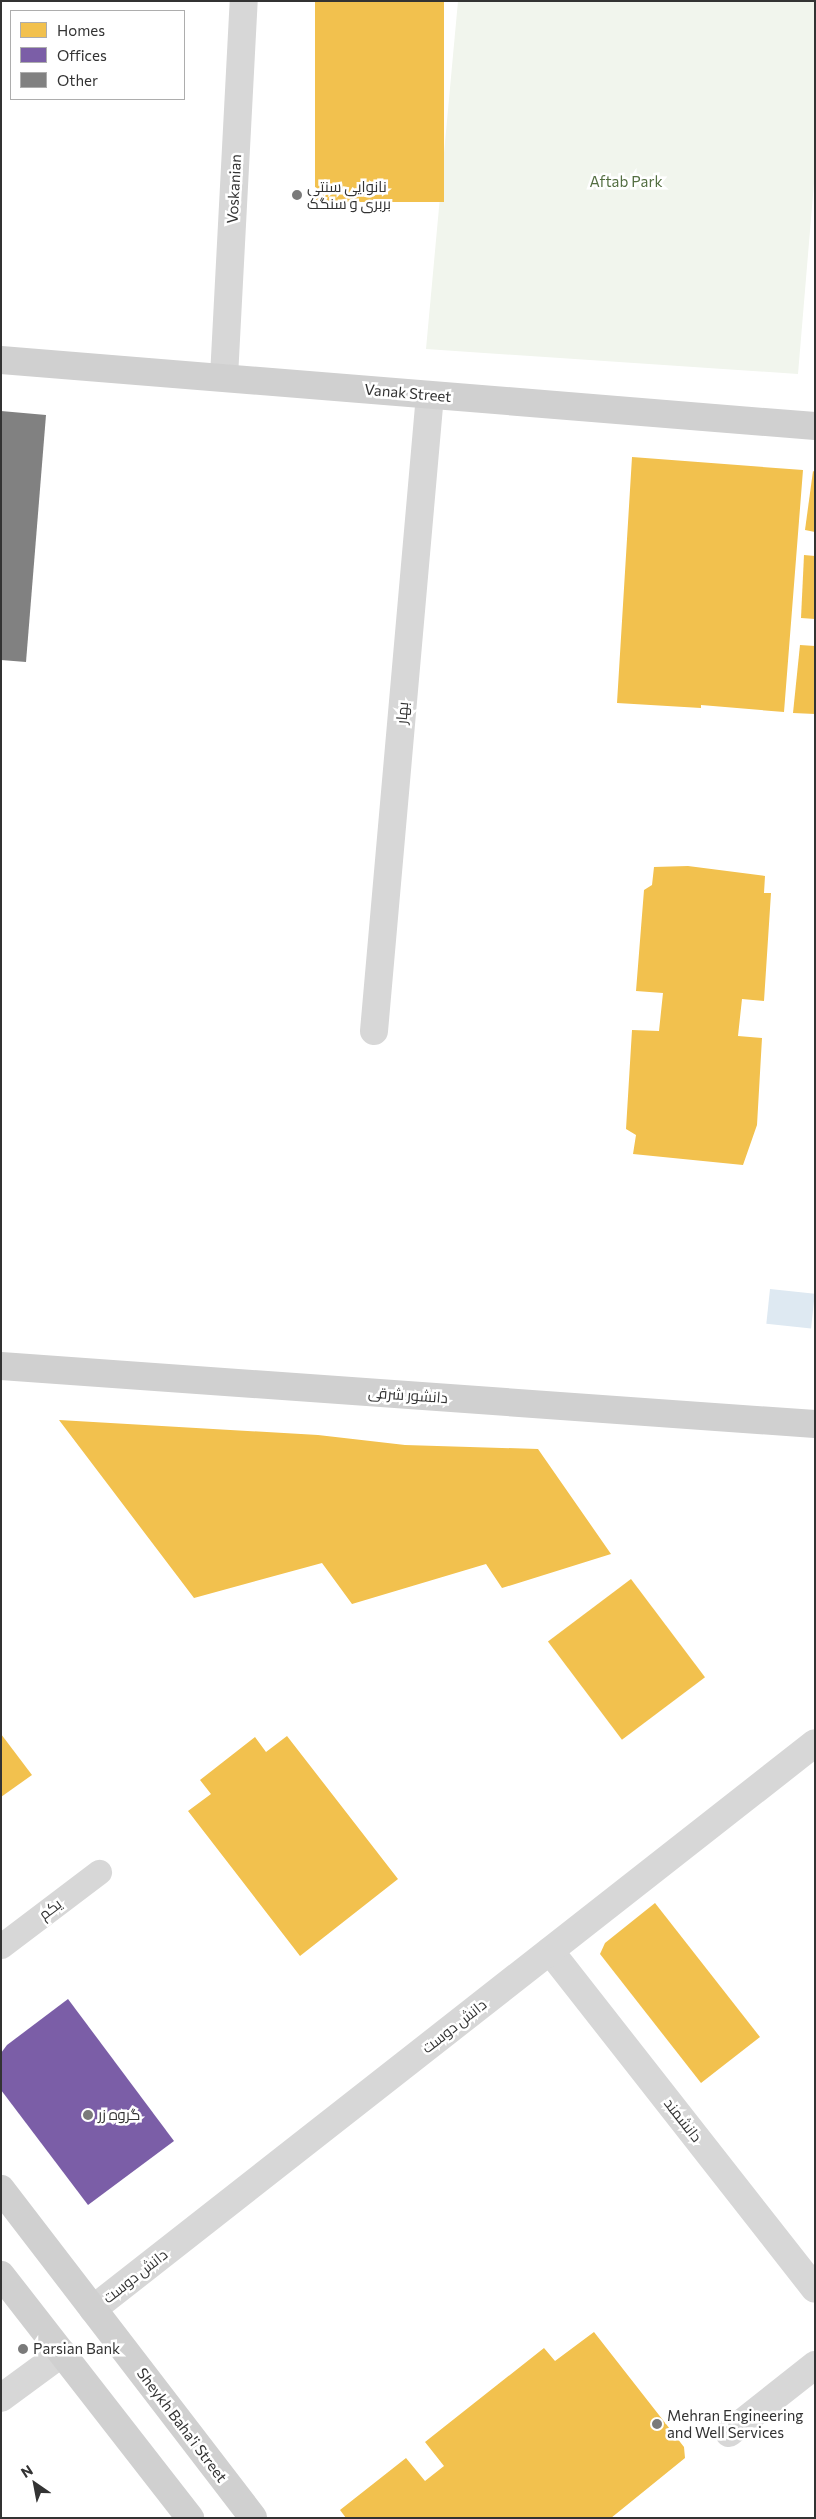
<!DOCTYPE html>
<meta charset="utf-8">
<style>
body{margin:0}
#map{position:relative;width:816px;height:2519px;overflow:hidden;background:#fff;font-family:Commissioner,Cairo,sans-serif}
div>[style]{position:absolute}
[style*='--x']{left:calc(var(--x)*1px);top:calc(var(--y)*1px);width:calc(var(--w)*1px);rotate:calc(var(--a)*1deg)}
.green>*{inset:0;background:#f1f5ed}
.water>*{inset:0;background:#dee9f2;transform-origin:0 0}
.homes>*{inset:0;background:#f2c14e;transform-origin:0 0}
.offices>*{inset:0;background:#7b5ea7}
.building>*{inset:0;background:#818181}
.service>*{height:25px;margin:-12.5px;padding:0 12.5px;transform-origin:12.5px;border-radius:12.5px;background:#d7d7d7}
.minor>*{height:28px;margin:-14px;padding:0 14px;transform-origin:14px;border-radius:14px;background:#d7d7d7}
.tertiary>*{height:28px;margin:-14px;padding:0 14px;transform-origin:14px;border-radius:14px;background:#d7d7d7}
.secondary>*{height:28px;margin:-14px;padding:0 14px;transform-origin:14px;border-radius:14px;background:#d0d0d0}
.dots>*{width:14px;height:14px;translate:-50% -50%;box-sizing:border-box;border:2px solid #fff;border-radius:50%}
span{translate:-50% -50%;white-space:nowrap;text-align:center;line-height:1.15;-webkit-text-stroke:5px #fff;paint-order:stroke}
.park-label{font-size:15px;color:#536e41}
.poi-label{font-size:15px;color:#333}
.left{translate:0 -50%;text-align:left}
.street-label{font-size:15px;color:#333}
.frame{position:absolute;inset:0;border:2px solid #333;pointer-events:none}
.legend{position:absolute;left:10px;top:10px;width:175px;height:90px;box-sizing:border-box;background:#fff;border:1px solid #adadad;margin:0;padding:6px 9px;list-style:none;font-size:15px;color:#333}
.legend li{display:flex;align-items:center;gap:10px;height:25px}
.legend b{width:25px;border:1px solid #adadad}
.north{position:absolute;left:10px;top:2459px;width:50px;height:50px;-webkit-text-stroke:4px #fff;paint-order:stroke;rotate:327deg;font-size:14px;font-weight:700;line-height:20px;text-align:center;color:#333}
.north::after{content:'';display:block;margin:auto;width:18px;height:22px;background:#333;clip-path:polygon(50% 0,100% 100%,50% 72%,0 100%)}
</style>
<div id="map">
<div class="green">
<div style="clip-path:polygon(458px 1px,815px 1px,815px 171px,798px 374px,426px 349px)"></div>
</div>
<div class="water">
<div style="left:770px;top:1289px;width:45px;height:35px;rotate:6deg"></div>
</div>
<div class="homes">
<div style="left:315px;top:1px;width:129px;height:201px"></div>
<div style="clip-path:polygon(632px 457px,803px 470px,784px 712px,701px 705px,701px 708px,617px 703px)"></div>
<div style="clip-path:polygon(813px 471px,815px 472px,815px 532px,805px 530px)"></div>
<div style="clip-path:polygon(804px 555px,815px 556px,815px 619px,801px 618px)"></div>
<div style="clip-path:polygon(800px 645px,815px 646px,815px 714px,793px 713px)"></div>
<div style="clip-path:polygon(688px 866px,765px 876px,764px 893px,771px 893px,764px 1001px,742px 999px,738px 1036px,762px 1038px,757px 1125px,743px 1165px,633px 1154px,636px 1135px,626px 1129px,632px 1030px,659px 1031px,663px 993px,636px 991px,644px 890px,652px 885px,654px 867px)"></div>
<div style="clip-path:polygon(59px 1420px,318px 1435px,405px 1445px,538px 1449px,611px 1554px,502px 1588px,486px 1564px,352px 1604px,322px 1563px,194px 1598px)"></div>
<div style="left:631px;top:1579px;width:123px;height:104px;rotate:53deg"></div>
<div style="clip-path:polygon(1px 1734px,32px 1775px,1px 1797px)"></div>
<div style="clip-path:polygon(287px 1736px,398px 1879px,300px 1956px,188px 1811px,211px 1794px,200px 1780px,255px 1737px,266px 1752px)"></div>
<div style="clip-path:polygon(655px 1903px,760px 2037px,701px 2083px,600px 1954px,605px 1943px)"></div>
<div style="clip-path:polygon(594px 2332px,684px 2447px,685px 2458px,611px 2518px,346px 2518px,340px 2510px,406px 2458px,425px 2481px,444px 2466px,425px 2442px,544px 2348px,555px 2361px)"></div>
</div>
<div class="offices">
<div style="clip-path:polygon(68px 1999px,174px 2141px,88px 2205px,1px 2090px,1px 2053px,7px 2045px)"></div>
</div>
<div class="building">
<div style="clip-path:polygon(1px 411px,46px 415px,26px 662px,1px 660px)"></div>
</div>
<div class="service">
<div style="--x:1;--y:1946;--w:123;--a:-37.1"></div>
</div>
<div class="minor">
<div style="--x:374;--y:1031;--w:638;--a:-84.97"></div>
<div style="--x:550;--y:1951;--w:429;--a:51.9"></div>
<div style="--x:93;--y:2309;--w:917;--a:-38.09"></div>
<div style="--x:1;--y:2398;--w:76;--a:-36.4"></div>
<div style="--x:729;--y:2433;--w:110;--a:-38.3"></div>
</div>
<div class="tertiary">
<div style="--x:224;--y:377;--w:377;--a:-87"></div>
</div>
<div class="secondary">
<div style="--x:1;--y:360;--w:817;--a:4.64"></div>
<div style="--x:1;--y:1366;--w:816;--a:4.08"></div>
<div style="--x:1;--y:2189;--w:414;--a:52.5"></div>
<div style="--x:1;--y:2275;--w:308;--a:52.1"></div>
</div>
<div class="dots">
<div style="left:297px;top:195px;background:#7a7a7a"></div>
<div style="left:88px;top:2115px;background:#7a7a7a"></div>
<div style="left:23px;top:2349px;background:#7a7a7a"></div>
<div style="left:657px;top:2424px;background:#7a7a7a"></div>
</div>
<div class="park-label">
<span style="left:626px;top:182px">Aftab Park</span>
</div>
<div class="poi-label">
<span class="left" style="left:307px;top:195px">نانوایی سنتی<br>بربری و سنگک</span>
<span class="left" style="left:98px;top:2115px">گروه زر</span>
<span class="left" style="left:33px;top:2349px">Parsian Bank</span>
<span class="left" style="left:667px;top:2424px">Mehran Engineering<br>and Well Services</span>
</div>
<div class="street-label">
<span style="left:234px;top:189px;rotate:-87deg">Voskanian</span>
<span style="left:408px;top:393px;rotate:5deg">Vanak Street</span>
<span style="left:402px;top:713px;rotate:-85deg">بهار</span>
<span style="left:408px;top:1395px;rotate:4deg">دانشور شرقی</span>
<span style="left:50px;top:1909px;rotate:-37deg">یکم</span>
<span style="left:454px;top:2026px;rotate:-38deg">دانش دوست</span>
<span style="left:683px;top:2120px;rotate:52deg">دانشمند</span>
<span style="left:135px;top:2276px;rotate:-38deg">دانش دوست</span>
<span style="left:182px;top:2425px;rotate:53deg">Sheykh Baha'i Street</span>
</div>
<div class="frame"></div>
<ul class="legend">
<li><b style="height:14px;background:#f2c14e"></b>Homes</li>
<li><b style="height:14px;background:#7b5ea7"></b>Offices</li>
<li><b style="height:14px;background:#818181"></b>Other</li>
</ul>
<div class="north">N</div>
</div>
